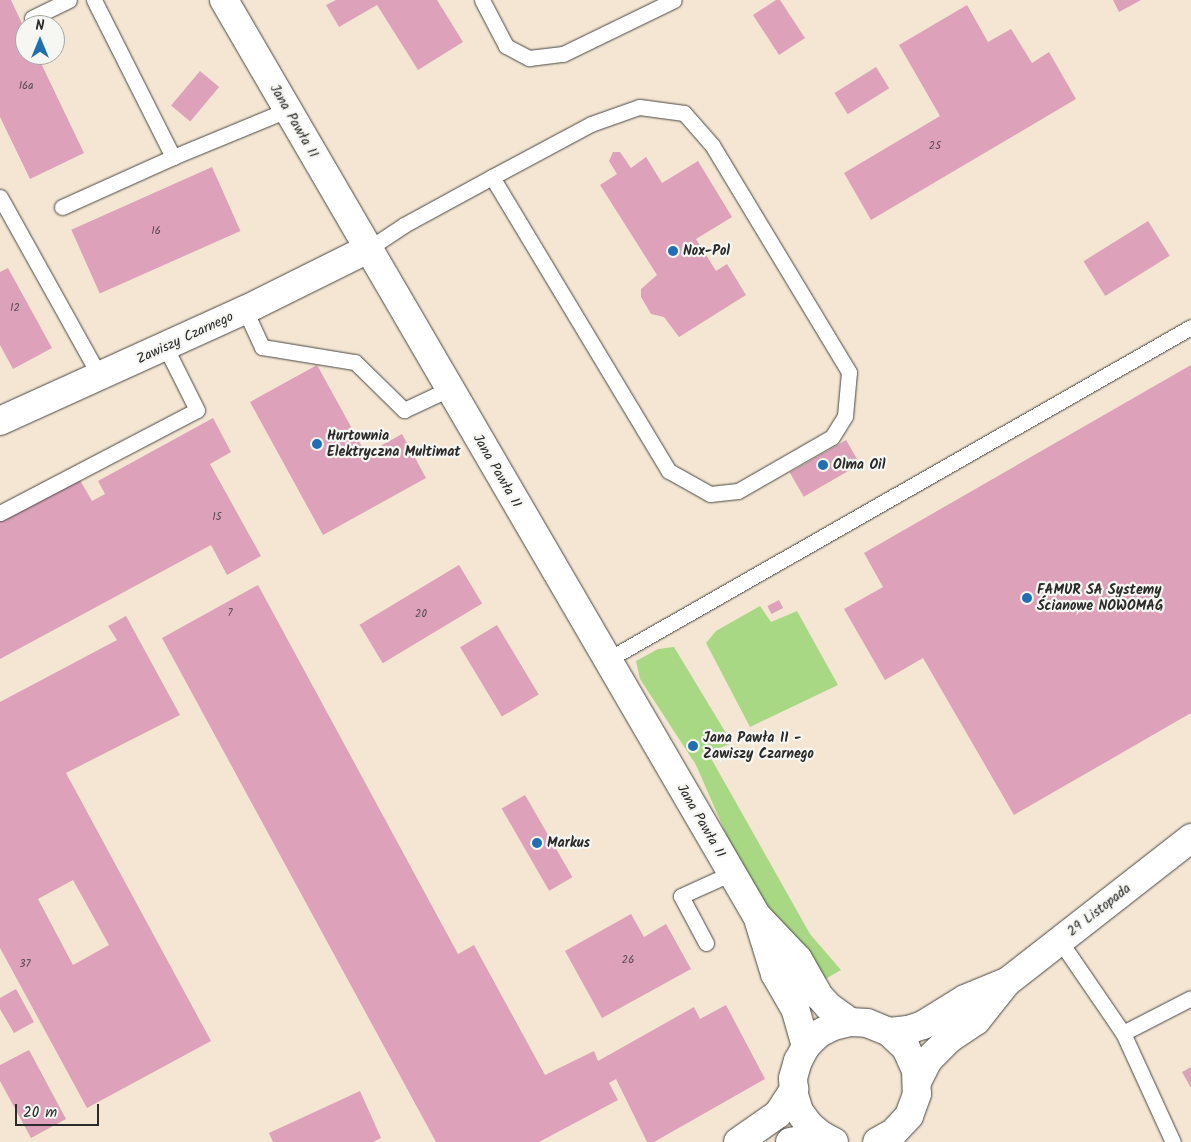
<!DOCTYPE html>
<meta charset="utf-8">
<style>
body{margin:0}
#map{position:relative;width:1191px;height:1142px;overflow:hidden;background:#f4e6d2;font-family:Kalam,sans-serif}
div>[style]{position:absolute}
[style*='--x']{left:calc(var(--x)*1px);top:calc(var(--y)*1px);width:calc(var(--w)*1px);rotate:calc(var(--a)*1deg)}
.green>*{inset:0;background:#a9d885}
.building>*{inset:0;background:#dda2ba;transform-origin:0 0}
.roads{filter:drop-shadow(0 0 1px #494744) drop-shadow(0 0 1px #494744)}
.lane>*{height:15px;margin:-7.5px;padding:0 7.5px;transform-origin:7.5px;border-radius:7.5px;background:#fff}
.street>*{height:28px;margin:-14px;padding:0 14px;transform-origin:14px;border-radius:14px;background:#fff}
.dots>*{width:14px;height:14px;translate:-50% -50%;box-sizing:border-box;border:2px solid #f6f6f2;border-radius:50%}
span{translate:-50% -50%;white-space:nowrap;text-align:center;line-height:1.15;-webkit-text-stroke:4.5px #f6f6f2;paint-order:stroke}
.number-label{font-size:11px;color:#58494f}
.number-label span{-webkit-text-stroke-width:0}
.street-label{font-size:14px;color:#2b2b2b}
.poi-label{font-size:14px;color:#2b2b2b;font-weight:700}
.left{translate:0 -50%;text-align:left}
.north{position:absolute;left:15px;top:15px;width:50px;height:50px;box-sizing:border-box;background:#f6f6f2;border:1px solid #a5a5a2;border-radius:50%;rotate:0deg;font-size:14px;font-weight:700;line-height:20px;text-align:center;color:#2b2b2b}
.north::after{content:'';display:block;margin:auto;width:18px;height:22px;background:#1f6fb2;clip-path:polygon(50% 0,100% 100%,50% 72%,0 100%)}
.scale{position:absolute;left:15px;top:1104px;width:84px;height:22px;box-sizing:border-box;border:2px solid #2b2b2b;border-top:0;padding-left:6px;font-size:15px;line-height:18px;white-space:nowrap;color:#2b2b2b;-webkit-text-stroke:4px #f6f6f2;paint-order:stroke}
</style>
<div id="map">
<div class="green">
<div style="clip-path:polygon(760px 606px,771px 622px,797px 611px,838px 685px,750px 727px,706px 643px,716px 631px)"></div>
<div style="clip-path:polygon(674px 647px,732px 743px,708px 753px,810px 934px,841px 970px,815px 985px,733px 850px,696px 765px,640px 679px,636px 661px,658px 649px)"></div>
</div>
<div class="building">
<div style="clip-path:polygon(0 0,11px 0,25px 30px,25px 55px,37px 55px,84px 153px,30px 179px,0 117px)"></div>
<div style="clip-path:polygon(336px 0,437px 0,463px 42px,418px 70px,377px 5px,339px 27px,326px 5px)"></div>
<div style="clip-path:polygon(776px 0,780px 0,805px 38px,779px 55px,753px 15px)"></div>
<div style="clip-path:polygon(1113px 0,1141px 0,1119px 12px)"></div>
<div style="clip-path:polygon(967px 5px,988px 42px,1011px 29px,1032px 63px,1049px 52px,1076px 99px,871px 220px,844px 173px,940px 116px,899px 45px)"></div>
<div style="left:876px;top:67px;width:25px;height:49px;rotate:58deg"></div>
<div style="left:200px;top:71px;width:25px;height:45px;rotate:40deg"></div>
<div style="clip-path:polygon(613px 152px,620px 152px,631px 168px,646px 157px,662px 183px,698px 161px,732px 217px,696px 239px,716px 271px,727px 264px,746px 295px,679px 337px,664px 317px,651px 314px,641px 297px,641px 289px,657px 275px,600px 185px,617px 174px,609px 161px)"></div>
<div style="left:212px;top:167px;width:70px;height:154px;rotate:66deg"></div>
<div style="left:1148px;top:221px;width:41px;height:76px;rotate:58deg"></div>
<div style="clip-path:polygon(8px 268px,52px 348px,13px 369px,0 345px,0 272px)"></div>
<div style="clip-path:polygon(317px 365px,366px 454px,402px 434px,426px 478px,323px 535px,250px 402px)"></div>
<div style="clip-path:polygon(1191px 365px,1191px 713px,1014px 815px,923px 658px,885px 680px,844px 609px,883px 587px,864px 553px)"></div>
<div style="clip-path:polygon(213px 418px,231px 452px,210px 464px,261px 556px,227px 575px,211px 545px,0 659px,0 516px,77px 475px,92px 501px,105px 494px,98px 481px)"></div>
<div style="left:846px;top:440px;width:28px;height:65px;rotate:60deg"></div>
<div style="left:459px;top:565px;width:45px;height:116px;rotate:59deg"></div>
<div style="clip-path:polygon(258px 585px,458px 954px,474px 945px,545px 1075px,594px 1051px,598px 1061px,694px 1007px,700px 1019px,726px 1005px,765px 1079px,654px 1142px,647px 1142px,616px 1079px,609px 1083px,618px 1100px,539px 1142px,436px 1142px,162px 638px)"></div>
<div style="left:779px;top:600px;width:9px;height:13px;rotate:63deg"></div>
<div style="clip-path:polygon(evenodd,126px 616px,180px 715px,66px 773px,211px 1041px,87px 1108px,0 948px,0 702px,117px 640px,108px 626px,126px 616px,73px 880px,109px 945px,73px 965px,38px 899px,73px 880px)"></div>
<div style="left:497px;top:625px;width:81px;height:43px;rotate:59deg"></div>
<div style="left:525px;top:795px;width:95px;height:27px;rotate:60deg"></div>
<div style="clip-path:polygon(631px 914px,644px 937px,666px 924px,691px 969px,602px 1018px,565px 951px)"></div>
<div style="clip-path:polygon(16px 989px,34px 1022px,14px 1033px,0 1009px,0 998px)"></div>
<div style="clip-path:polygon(29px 1050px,66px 1119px,31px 1138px,0 1081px,0 1065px)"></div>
<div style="clip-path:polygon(1191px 1067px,1191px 1088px,1182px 1072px)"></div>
<div style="clip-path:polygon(360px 1091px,381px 1138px,373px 1142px,273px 1142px,269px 1133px)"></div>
</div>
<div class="roads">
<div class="lane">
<div style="--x:94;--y:0;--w:176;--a:63.3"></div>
<div style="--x:482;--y:0;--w:52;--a:62.4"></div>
<div style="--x:506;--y:46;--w:26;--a:28"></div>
<div style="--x:529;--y:58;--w:34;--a:-7"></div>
<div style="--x:563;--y:54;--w:123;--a:-25.9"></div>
<div style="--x:32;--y:18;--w:41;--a:-25.9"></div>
<div style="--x:0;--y:197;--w:206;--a:60.9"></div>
<div style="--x:62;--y:207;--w:122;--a:-24.2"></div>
<div style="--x:173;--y:157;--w:123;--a:-22.4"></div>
<div style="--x:368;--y:249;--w:43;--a:-33.7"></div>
<div style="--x:404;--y:225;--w:100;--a:-28.6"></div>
<div style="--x:492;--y:177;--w:343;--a:59"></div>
<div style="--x:669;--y:471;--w:47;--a:29.3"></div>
<div style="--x:710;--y:494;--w:28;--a:-6"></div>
<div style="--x:738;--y:491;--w:108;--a:-29.9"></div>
<div style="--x:832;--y:437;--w:25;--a:-58"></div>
<div style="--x:845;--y:416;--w:44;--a:-84.8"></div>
<div style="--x:849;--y:372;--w:265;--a:-121.1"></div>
<div style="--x:712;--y:145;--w:43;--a:-131.2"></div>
<div style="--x:684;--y:113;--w:45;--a:-172.4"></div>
<div style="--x:639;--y:107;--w:51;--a:160.5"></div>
<div style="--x:591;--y:124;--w:112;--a:151.8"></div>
<div style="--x:245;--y:310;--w:41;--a:65.3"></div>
<div style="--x:262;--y:347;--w:94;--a:9.2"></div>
<div style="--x:355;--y:362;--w:69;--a:44.4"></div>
<div style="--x:404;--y:410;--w:50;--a:-25"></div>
<div style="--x:0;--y:513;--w:222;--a:-27.6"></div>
<div style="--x:197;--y:410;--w:72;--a:-116.6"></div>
<div style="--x:607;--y:660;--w:672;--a:-29.69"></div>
<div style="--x:1060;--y:941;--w:112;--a:55.6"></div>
<div style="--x:1123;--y:1033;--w:76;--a:-27.2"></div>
<div style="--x:706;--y:943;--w:53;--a:-118"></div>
<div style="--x:681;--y:896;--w:56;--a:-24.3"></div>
<div style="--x:1123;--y:1033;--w:120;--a:65.4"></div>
</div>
<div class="street">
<div style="--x:224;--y:0;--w:1060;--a:59.81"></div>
<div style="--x:757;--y:916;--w:59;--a:46.4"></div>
<div style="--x:798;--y:959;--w:43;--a:60.4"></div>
<div style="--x:819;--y:996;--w:13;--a:48"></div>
<div style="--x:828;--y:1006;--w:27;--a:36"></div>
<div style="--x:0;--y:421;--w:269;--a:-24.4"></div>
<div style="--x:245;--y:310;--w:137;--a:-26.4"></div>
<div style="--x:759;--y:922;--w:54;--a:72.9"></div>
<div style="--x:775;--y:974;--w:39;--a:60"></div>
<div style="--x:795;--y:1008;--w:40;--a:74"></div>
<div style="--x:889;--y:1032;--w:19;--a:-6"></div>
<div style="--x:908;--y:1030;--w:16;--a:-18"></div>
<div style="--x:923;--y:1025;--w:49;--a:-31.8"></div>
<div style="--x:965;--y:999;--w:44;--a:-22.5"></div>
<div style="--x:917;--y:1082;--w:25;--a:-63"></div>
<div style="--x:928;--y:1060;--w:30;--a:-45"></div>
<div style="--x:949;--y:1039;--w:32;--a:-34"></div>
<div style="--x:976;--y:1021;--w:50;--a:-51.5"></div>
<div style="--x:1007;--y:982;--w:234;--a:-38"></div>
<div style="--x:738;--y:1142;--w:49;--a:-35"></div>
<div style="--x:778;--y:1114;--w:30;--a:-57"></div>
<div style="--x:790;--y:1142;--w:33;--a:-11"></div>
<div style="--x:834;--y:1142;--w:13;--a:-153"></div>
<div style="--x:822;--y:1136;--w:17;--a:-140"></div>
<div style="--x:809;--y:1125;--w:17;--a:-126"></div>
<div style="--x:799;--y:1111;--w:17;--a:-107"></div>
<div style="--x:794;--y:1095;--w:17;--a:-93"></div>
<div style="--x:793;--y:1078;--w:18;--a:-74"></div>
<div style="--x:798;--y:1061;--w:17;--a:-62"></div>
<div style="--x:806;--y:1046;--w:17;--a:-45"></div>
<div style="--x:818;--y:1034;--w:17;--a:-28"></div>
<div style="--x:833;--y:1026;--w:17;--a:-13"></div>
<div style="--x:850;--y:1022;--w:17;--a:3"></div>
<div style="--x:867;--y:1023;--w:24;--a:22"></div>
<div style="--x:889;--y:1032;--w:23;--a:43"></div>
<div style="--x:906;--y:1048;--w:24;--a:66"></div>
<div style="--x:916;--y:1070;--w:24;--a:88"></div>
<div style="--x:917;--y:1094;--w:23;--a:110"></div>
<div style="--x:909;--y:1116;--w:23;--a:133"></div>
<div style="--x:893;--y:1133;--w:18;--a:151"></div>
</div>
</div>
<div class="dots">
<div style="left:673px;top:251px;background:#1f6fb2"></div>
<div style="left:317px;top:444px;background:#1f6fb2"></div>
<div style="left:823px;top:465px;background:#1f6fb2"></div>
<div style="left:1027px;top:598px;background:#1f6fb2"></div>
<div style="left:693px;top:746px;background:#1f6fb2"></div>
<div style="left:537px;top:843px;background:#1f6fb2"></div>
</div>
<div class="number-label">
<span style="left:26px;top:86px">16a</span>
<span style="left:935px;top:146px">25</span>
<span style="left:156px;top:231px">16</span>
<span style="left:15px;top:308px">12</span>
<span style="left:217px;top:517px">15</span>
<span style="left:230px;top:613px">7</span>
<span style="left:421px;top:614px">20</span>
<span style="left:628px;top:960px">26</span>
<span style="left:25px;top:964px">37</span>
</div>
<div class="street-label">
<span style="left:294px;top:121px;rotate:60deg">Jana Pawła II</span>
<span style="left:185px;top:338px;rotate:-25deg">Zawiszy Czarnego</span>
<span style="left:497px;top:471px;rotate:60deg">Jana Pawła II</span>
<span style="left:701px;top:821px;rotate:60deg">Jana Pawła II</span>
<span style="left:1099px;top:910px;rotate:-38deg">29 Listopada</span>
</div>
<div class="poi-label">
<span class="left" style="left:683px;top:251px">Nox-Pol</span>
<span class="left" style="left:327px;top:444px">Hurtownia<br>Elektryczna Multimat</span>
<span class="left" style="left:833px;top:465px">Olma Oil</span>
<span class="left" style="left:1037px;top:598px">FAMUR SA Systemy<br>Ścianowe NOWOMAG</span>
<span class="left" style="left:703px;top:746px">Jana Pawła II -<br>Zawiszy Czarnego</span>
<span class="left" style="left:547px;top:843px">Markus</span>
</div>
<div class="north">N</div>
<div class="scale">20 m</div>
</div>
